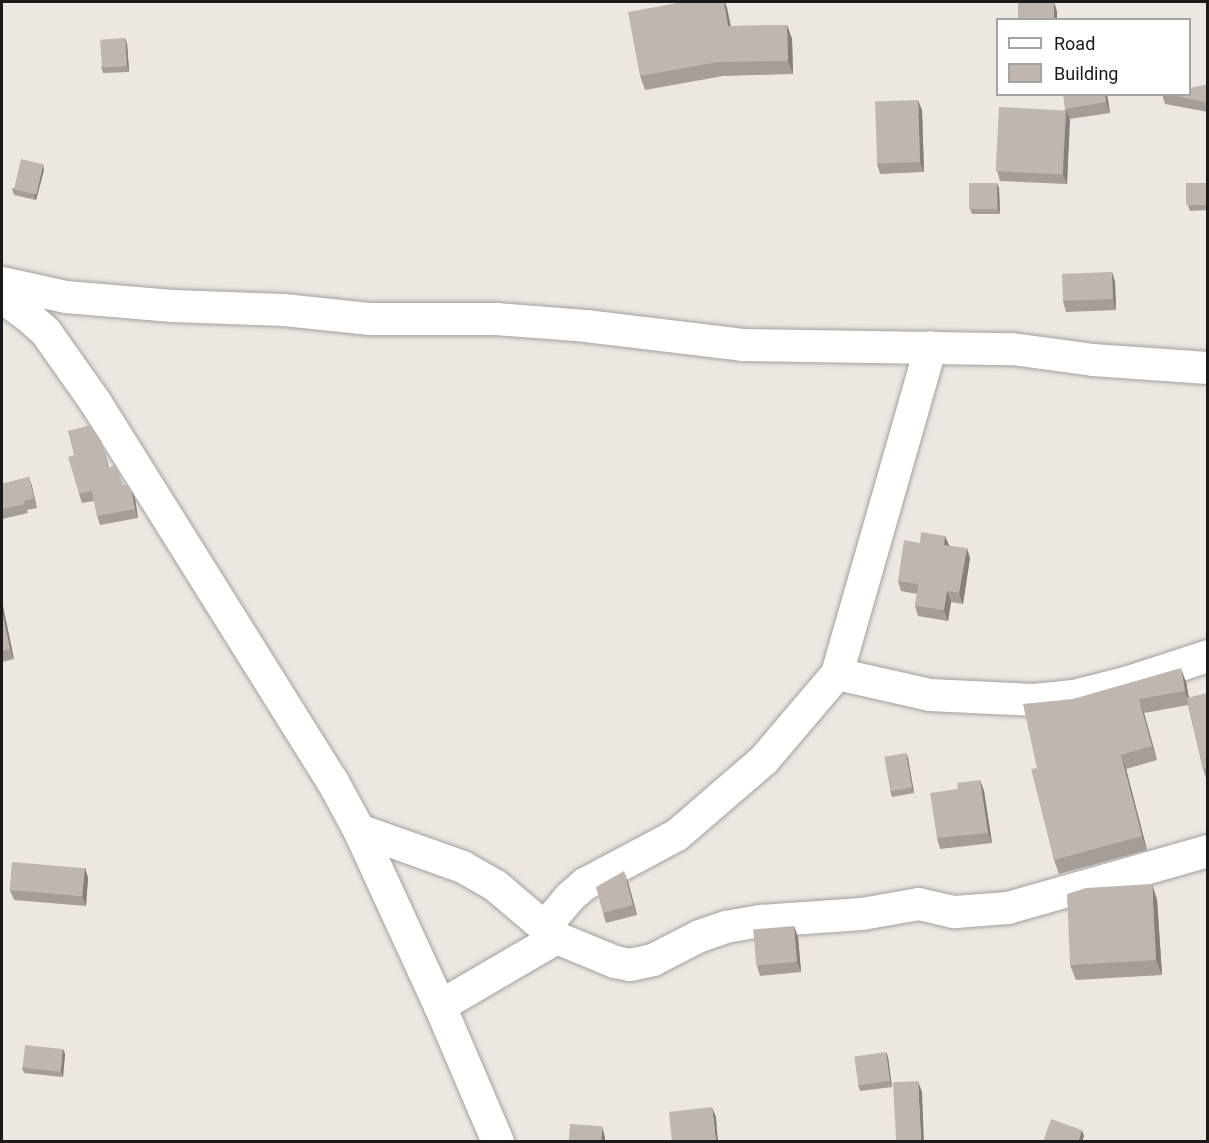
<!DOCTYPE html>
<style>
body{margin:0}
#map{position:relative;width:1209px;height:1143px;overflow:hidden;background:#ece7e0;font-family:Roboto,sans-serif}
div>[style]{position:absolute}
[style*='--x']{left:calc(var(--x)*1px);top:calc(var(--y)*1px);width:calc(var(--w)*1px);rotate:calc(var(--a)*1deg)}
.roads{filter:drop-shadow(0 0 2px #a1a1a1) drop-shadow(0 0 2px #a1a1a1)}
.street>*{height:32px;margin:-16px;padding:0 16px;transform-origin:16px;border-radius:16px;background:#fff}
.wall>*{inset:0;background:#a59d97}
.shaded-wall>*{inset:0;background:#867f7b}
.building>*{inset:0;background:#c0b6b0;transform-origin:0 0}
span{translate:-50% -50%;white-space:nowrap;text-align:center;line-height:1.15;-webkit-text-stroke:4.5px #fff;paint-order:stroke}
.frame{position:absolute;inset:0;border:3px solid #1a1a1a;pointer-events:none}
.legend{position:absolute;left:996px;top:18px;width:195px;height:78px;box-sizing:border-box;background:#fff;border:2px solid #a3a3a3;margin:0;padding:8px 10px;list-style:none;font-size:18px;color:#1a1a1a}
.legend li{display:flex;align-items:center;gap:12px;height:30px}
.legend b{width:30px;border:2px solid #a3a3a3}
</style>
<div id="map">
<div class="roads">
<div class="street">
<div style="--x:2;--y:283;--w:66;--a:12.3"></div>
<div style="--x:66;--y:297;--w:107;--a:4.8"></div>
<div style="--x:173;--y:306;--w:111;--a:2.1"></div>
<div style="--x:284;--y:310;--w:85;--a:6"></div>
<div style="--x:369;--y:319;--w:127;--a:0"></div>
<div style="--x:496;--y:319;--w:90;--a:4.4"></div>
<div style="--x:586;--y:326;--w:158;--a:6.9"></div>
<div style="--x:743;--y:345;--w:269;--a:0.9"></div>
<div style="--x:1012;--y:349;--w:82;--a:7.7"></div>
<div style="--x:1093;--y:360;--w:115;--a:4"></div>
<div style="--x:2;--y:297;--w:31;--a:36"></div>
<div style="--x:27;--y:315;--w:25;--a:42"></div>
<div style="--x:46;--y:332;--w:87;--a:54.8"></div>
<div style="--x:96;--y:403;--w:447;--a:58"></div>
<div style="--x:333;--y:782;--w:55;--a:61.6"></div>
<div style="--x:359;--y:830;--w:194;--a:65.3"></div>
<div style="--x:440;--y:1006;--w:148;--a:66.9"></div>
<div style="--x:837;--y:674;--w:95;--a:12.7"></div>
<div style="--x:930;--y:695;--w:104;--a:2.8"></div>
<div style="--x:1034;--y:700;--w:40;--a:-5.7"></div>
<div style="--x:1074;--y:696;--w:57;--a:-14.3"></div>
<div style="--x:1129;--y:682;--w:83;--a:-18.2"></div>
<div style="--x:359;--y:830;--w:110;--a:19.6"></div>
<div style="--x:463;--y:867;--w:38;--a:30"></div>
<div style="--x:496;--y:886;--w:80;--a:40.4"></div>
<div style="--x:557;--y:938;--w:63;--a:22.5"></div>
<div style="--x:615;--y:962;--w:15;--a:11"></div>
<div style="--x:630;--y:965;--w:24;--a:-12"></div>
<div style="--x:653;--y:960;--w:53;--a:-27.1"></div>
<div style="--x:700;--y:936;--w:28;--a:-19"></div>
<div style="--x:726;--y:927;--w:36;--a:-10"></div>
<div style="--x:761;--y:921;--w:101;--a:-4"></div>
<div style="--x:862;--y:914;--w:58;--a:-10"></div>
<div style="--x:919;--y:904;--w:37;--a:13"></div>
<div style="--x:955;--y:912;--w:53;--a:-4.3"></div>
<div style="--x:1008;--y:908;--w:208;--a:-15.9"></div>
<div style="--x:544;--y:928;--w:40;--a:-50"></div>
<div style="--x:570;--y:897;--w:20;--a:-41"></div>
<div style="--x:585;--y:884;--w:104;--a:-28"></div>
<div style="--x:677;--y:835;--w:115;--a:-40.8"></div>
<div style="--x:764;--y:760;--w:113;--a:-49.7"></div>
<div style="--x:837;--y:674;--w:340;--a:-74"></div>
<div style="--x:440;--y:1006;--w:135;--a:-30.2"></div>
</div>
</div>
<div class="wall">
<div style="clip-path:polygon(683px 2px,725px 2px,727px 8px,731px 26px,787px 25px,792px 39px,793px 74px,723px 76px,645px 90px,640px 76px)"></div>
<div style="clip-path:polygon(127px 43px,129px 72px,103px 73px,101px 67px)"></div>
<div style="clip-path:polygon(1208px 84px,1208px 112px,1165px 104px,1162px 94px,1190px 94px)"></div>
<div style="clip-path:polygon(1107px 94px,1110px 113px,1069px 119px,1067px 184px,1000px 181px,997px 171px,1065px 110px,1065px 109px)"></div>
<div style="clip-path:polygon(922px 110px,924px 172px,880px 174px,877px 164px)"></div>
<div style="clip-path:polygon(44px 170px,36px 200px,14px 195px,12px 189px)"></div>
<div style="clip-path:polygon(997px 183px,999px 188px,1000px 214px,972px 214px,970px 209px)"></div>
<div style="clip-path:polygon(1208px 183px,1208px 210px,1190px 211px,1188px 206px)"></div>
<div style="clip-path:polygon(1112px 272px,1115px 282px,1116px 310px,1066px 312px,1063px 301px)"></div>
<div style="clip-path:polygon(105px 452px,109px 468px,135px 499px,138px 518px,100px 525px,97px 516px,94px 501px,82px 503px,79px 494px)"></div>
<div style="clip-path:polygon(29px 477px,37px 508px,27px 510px,28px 513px,2px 519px,2px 484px)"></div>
<div style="clip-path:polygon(945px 536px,949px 545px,970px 558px,963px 604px,951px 602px,948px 621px,918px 616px,915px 606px,917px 594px,901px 591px,898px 581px,920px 543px)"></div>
<div style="clip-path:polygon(2px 602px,14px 659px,2px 662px)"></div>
<div style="clip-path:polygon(1186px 682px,1189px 698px,1208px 693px,1208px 777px,1206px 778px,1203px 769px,1188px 705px,1144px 713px,1157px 760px,1126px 769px,1147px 850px,1059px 874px,1054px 860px,1037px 768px,1073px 699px)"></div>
<div style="clip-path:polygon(906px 753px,908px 758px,914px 793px,892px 797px,890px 791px)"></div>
<div style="clip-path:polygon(980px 780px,984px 791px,992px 843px,940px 849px,937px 838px,958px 789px)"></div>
<div style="clip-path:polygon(85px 868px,88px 878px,86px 906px,14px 900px,10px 890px)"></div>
<div style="clip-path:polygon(628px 882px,637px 915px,606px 923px,603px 913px)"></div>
<div style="clip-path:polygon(1157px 899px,1162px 975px,1076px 980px,1070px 965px)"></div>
<div style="clip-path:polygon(794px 926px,798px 937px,801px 972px,760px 976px,757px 966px)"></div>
<div style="clip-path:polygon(63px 1049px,65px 1054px,63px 1077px,24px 1073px,22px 1068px)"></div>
<div style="clip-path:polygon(886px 1052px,888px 1057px,892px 1087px,860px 1091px,858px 1085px)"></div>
</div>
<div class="shaded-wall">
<div style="clip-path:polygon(724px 2px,725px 2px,727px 8px,733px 40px,728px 26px)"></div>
<div style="clip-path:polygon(1054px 2px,1057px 11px,1057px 20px,1053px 20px)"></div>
<div style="clip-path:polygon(787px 25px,792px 39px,793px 74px,788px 61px)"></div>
<div style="clip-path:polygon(125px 38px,127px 43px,129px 72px,127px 66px)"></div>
<div style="clip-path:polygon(1105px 94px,1107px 94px,1110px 113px,1106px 102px)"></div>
<div style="clip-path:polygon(918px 100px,922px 110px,924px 172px,920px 162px)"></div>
<div style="clip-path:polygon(1066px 110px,1070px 120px,1067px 184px,1063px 174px)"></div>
<div style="clip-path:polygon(43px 164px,44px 170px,36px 200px,34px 195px)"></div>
<div style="clip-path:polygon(997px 183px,999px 188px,1000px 214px,998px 208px)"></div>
<div style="clip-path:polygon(1112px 272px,1115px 282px,1116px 310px,1113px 299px)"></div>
<div style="clip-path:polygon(29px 477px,32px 486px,37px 508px,34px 498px)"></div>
<div style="clip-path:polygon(131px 489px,135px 499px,138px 518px,135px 509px)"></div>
<div style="clip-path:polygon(945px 536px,949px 546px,944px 545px)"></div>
<div style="clip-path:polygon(967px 548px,970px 558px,963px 604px,959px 593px)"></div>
<div style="clip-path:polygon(947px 591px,951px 602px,948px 621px,944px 610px)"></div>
<div style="clip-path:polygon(2px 602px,14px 659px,10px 649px,2px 609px)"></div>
<div style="clip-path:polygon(1181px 668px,1186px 682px,1190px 705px,1185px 691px)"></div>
<div style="clip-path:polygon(1139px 699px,1144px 713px,1157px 760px,1152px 746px)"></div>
<div style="clip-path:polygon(906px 753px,908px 758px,914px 793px,912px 787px)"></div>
<div style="clip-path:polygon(1121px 755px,1126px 769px,1147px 850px,1142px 836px)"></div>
<div style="clip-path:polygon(980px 780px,984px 791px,992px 843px,988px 833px)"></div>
<div style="clip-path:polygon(85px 868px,88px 878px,86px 906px,82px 896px)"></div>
<div style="clip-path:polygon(624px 871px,628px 882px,637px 915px,633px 905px)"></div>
<div style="clip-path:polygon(1152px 884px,1157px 899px,1162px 975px,1156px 960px)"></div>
<div style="clip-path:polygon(794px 926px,798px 937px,801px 972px,797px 962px)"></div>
<div style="clip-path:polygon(63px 1049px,65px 1054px,63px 1077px,61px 1072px)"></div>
<div style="clip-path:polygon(886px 1052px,888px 1057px,892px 1087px,890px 1081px)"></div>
<div style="clip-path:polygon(918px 1081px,922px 1092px,924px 1142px,921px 1142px)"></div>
<div style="clip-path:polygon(712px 1107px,716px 1117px,718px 1142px,716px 1142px)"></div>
<div style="clip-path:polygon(602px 1126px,605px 1137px,605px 1142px,601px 1142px)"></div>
<div style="clip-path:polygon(1082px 1130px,1084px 1136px,1082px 1142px,1078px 1142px)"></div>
</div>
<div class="building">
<div style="clip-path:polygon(683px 2px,724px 2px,728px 26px,787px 25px,788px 61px,718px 62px,640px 76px,628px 12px)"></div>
<div style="left:1018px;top:2px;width:36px;height:18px"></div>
<div style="left:125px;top:38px;width:28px;height:25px;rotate:86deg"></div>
<div style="clip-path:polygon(1208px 84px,1208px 103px,1167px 94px,1190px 94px,1190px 88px)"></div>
<div style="clip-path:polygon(1063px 94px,1105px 94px,1106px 102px,1065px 109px)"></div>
<div style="left:918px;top:100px;width:62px;height:43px;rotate:88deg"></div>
<div style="left:999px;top:107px;width:67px;height:64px;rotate:3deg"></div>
<div style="left:21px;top:159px;width:23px;height:31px;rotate:13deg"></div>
<div style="left:969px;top:183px;width:28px;height:26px"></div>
<div style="left:1208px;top:183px;width:22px;height:22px;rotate:90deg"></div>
<div style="left:1112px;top:272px;width:27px;height:50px;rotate:88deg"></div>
<div style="clip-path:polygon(91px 425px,102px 442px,108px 468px,116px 465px,123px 485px,128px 485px,131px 489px,135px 509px,97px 516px,92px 491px,79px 494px,68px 457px,74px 455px,68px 431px)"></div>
<div style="clip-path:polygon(29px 477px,34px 498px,24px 501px,25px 504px,2px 509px,2px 484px)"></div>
<div style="clip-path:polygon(921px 532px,945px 536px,944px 545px,967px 548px,959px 593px,947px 591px,944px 610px,915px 606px,918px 584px,898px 581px,904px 540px,920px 543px)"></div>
<div style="clip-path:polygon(2px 609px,10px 649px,2px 651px)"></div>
<div style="clip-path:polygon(1181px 668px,1185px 691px,1139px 699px,1152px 746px,1121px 755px,1142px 836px,1054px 860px,1031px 769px,1037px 768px,1023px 704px,1073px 699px)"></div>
<div style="clip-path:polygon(1208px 693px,1208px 768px,1203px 769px,1187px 698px)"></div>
<div style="left:906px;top:753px;width:35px;height:22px;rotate:80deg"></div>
<div style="clip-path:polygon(980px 780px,988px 833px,937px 838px,930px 793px,958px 789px,957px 783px)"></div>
<div style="left:12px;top:862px;width:73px;height:28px;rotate:5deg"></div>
<div style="clip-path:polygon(624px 871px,633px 905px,603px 913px,596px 887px)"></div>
<div style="clip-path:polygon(1152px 884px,1156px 960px,1070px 965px,1067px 894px,1086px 888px)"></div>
<div style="left:794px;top:926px;width:36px;height:41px;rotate:85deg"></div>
<div style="left:25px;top:1045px;width:38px;height:23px;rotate:6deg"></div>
<div style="left:886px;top:1052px;width:29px;height:32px;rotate:82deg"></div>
<div style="left:918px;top:1081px;width:61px;height:25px;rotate:87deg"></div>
<div style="clip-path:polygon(712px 1107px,716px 1142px,672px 1142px,669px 1112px)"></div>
<div style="clip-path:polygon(1051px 1119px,1082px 1130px,1078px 1142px,1043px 1142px)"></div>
<div style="left:570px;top:1124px;width:32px;height:18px;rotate:4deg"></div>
</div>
<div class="frame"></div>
<ul class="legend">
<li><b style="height:8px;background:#fff"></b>Road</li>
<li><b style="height:16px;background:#c0b6b0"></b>Building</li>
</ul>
</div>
